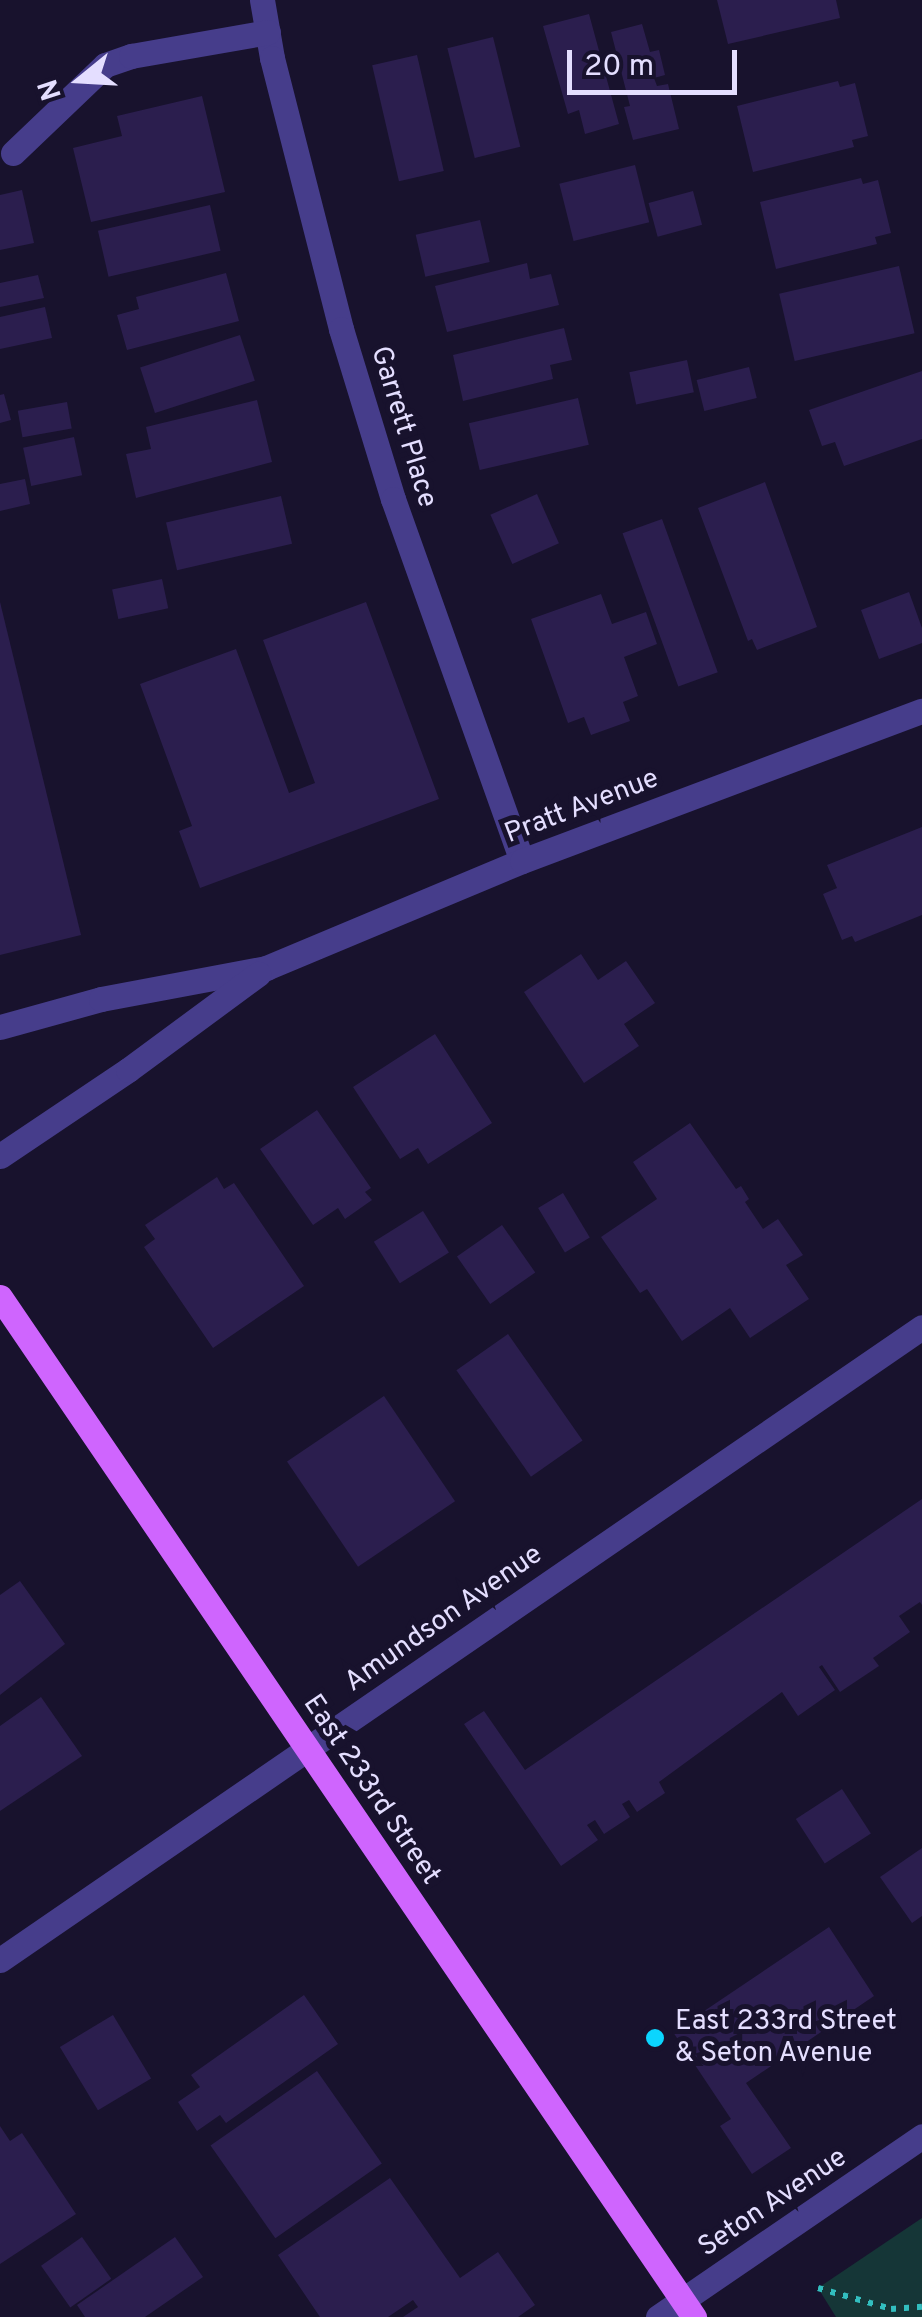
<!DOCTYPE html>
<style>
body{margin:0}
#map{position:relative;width:922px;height:2317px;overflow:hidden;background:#18122d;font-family:Overpass,sans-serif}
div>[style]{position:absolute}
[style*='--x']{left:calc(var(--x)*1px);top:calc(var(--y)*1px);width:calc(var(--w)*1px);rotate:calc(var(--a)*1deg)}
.green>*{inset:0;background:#153637}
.building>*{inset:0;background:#2b1e4e;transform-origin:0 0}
.path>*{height:6px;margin-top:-3px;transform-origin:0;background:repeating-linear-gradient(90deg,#32bebf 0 5px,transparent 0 13px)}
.minor>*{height:25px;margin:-12.5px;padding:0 12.5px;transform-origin:12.5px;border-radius:12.5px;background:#463d8b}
.major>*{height:25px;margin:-12.5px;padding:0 12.5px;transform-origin:12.5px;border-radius:12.5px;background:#cf65fe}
.dots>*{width:28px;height:28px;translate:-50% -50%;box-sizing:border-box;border:5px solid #18122d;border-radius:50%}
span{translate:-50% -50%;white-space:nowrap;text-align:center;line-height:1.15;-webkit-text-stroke:10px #18122d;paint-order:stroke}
.street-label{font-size:28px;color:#e4deff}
.poi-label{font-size:28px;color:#e4deff}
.left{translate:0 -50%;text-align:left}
.north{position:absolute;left:30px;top:30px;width:100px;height:100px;-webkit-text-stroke:8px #18122d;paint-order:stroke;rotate:252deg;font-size:28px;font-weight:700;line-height:40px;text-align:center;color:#e4deff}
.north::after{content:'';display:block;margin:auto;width:35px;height:45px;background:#e4deff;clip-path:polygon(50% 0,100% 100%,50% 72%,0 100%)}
.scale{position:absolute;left:567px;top:50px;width:170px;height:45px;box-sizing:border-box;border:5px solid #e4deff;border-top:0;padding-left:12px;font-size:30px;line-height:35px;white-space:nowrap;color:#e4deff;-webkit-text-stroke:8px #18122d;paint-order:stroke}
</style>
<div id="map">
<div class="green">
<div style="clip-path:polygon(922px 2218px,922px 2317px,836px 2317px,818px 2288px)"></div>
</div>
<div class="building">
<div style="clip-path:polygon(717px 0,836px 0,840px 18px,728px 44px)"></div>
<div style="clip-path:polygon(589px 14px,619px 124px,585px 134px,579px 110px,568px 114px,543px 26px)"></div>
<div style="clip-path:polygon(642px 24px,650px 52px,659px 50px,665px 75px,654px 78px,657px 86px,668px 84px,679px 129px,633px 140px,624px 107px,630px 106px,611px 32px)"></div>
<div style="left:493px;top:37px;width:113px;height:47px;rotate:76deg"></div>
<div style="left:417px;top:55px;width:119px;height:46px;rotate:77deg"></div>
<div style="clip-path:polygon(838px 81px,840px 87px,855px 83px,868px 136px,852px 140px,854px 147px,753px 172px,737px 106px)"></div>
<div style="clip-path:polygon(202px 96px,225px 192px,91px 222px,73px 148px,122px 136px,117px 116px)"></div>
<div style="left:635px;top:165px;width:59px;height:78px;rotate:76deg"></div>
<div style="clip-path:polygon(861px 178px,863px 184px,878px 180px,891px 233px,875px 237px,877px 244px,776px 269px,760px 202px)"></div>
<div style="clip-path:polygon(22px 190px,34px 243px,0 250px,0 195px)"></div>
<div style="left:693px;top:191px;width:35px;height:46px;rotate:75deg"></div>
<div style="left:210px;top:205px;width:47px;height:115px;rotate:77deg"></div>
<div style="left:480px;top:220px;width:43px;height:66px;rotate:77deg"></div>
<div style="clip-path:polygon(527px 263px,530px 279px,551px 274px,559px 305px,447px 332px,435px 286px)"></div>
<div style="left:899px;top:266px;width:69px;height:123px;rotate:77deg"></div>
<div style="clip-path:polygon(226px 273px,239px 321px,127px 350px,117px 315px,139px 309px,136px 297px)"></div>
<div style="clip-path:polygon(38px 275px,44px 298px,0 307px,0 283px)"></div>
<div style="clip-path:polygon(45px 307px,52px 338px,0 349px,0 317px)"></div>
<div style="clip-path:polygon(564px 328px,572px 360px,550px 365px,553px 379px,463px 401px,453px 355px)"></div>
<div style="left:240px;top:335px;width:48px;height:105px;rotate:72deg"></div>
<div style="left:687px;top:360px;width:33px;height:59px;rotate:78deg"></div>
<div style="left:749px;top:367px;width:32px;height:54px;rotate:76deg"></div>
<div style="clip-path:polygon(922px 371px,922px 439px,844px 466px,835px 442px,822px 446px,809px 410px)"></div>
<div style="clip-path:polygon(4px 394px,11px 420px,0 423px,0 395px)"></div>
<div style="left:578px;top:398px;width:48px;height:112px;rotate:77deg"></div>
<div style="clip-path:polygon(257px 400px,272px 462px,136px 498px,126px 454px,151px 449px,146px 427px)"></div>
<div style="left:67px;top:402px;width:27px;height:50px;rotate:80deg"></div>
<div style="left:74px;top:437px;width:39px;height:52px;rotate:78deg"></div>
<div style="clip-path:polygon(25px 479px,30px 504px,0 511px,0 484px)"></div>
<div style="clip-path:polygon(765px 482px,817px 627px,757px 650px,752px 639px,748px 641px,698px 508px)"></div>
<div style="left:537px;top:494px;width:54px;height:51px;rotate:66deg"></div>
<div style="left:281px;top:496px;width:49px;height:118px;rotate:77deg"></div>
<div style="left:662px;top:519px;width:163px;height:42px;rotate:70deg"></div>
<div style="left:162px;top:579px;width:30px;height:51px;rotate:78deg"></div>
<div style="clip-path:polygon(909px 592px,922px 628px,922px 643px,879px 659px,861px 610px)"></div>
<div style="clip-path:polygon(601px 594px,612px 624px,646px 612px,657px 644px,624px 657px,638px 696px,623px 702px,630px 721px,591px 735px,584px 717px,568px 723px,531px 619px)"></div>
<div style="clip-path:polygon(0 602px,81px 935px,0 955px)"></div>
<div style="clip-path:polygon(366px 602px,439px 799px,200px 888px,179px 831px,192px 826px,140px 684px,236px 649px,289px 793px,315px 783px,263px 640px)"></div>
<div style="clip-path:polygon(922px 827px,922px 915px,855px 942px,852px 936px,842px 940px,823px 894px,837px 888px,827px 865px)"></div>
<div style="clip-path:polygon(581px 954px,598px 980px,626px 961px,655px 1003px,624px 1024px,639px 1046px,584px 1083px,524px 992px)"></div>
<div style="clip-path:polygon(435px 1034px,492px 1123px,428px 1164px,418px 1148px,400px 1159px,353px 1087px)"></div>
<div style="clip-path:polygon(317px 1110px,371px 1188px,365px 1192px,372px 1200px,345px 1219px,338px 1208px,313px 1225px,260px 1149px)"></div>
<div style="clip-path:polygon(690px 1123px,736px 1189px,741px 1186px,749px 1199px,745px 1202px,763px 1229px,778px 1219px,803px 1255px,786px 1265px,809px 1299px,750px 1338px,730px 1308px,682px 1341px,647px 1289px,640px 1293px,601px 1237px,657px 1199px,633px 1162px)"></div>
<div style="clip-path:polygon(217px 1177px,224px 1189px,234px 1183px,304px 1286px,213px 1348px,144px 1247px,155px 1239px,145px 1225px)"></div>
<div style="left:563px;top:1193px;width:52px;height:29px;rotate:59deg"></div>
<div style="left:423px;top:1211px;width:49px;height:58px;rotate:58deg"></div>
<div style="left:502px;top:1225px;width:58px;height:55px;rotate:55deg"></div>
<div style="left:508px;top:1334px;width:130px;height:63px;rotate:55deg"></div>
<div style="left:384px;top:1396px;width:127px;height:117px;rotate:56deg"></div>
<div style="clip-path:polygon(922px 1499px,922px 1605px,920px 1602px,899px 1616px,910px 1632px,873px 1658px,879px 1666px,840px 1692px,822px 1665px,819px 1667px,835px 1690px,798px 1716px,782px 1692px,659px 1782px,665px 1793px,637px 1812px,629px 1800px,622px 1804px,630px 1817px,604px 1834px,595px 1820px,587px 1825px,598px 1840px,561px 1866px,464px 1724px,484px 1711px,525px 1770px)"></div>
<div style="clip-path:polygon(20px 1581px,65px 1644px,0 1695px,0 1595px)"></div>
<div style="clip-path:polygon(41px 1697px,82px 1756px,0 1811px,0 1726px)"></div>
<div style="left:842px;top:1789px;width:53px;height:55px;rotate:57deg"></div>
<div style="clip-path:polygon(922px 1848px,922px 1916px,912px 1923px,880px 1877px)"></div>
<div style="clip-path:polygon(829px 1927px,874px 1996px,746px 2083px,791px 2148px,752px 2174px,720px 2126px,731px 2119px,673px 2032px)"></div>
<div style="clip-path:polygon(304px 1995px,338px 2044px,226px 2123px,220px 2115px,197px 2131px,178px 2102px,200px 2087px,191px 2075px)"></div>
<div style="left:113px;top:2015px;width:74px;height:62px;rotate:59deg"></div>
<div style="left:317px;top:2071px;width:113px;height:130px;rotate:55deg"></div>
<div style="clip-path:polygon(0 2126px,10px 2141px,22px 2133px,76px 2214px,0 2264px)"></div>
<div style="clip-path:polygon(390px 2178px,460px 2278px,498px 2252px,535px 2305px,518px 2317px,403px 2317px,418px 2307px,413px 2300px,388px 2317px,320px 2317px,278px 2255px)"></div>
<div style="left:82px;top:2237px;width:51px;height:50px;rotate:55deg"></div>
<div style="clip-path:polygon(175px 2237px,203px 2277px,145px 2317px,85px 2317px,77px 2305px)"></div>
</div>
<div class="path">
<div style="--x:818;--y:2288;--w:76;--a:16"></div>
<div style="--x:891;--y:2309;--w:31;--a:-4"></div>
</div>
<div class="minor">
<div style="--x:262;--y:0;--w:59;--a:80.2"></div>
<div style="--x:272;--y:58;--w:280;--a:75.7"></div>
<div style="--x:341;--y:329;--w:178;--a:73"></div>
<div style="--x:393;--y:499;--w:384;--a:70.4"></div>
<div style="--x:13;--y:153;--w:127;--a:-43.7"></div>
<div style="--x:105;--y:65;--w:28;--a:-19"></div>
<div style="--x:131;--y:56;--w:139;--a:-9.9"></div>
<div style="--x:0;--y:1027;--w:105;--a:-15.5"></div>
<div style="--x:101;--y:999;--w:168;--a:-10.6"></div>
<div style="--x:266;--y:968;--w:277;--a:-22.7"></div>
<div style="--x:522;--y:861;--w:427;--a:-20.6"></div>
<div style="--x:0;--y:1156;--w:154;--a:-33.9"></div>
<div style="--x:128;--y:1070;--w:162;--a:-36.4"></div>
<div style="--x:0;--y:1960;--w:1118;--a:-34.47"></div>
<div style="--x:658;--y:2317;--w:320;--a:-34.4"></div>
</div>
<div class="major">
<div style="--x:0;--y:1297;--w:1234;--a:55.77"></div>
</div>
<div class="dots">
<div style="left:655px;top:2038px;background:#0bd5fe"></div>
</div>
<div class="street-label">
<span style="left:403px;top:427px;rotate:73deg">Garrett Place</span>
<span style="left:582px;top:807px;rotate:-21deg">Pratt Avenue</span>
<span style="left:444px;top:1619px;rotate:-35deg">Amundson Avenue</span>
<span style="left:371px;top:1790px;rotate:56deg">East 233rd Street</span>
<span style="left:773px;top:2203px;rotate:-34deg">Seton Avenue</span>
</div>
<div class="poi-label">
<span class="left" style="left:675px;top:2038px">East 233rd Street<br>&amp; Seton Avenue</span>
</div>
<div class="north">N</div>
<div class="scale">20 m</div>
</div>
